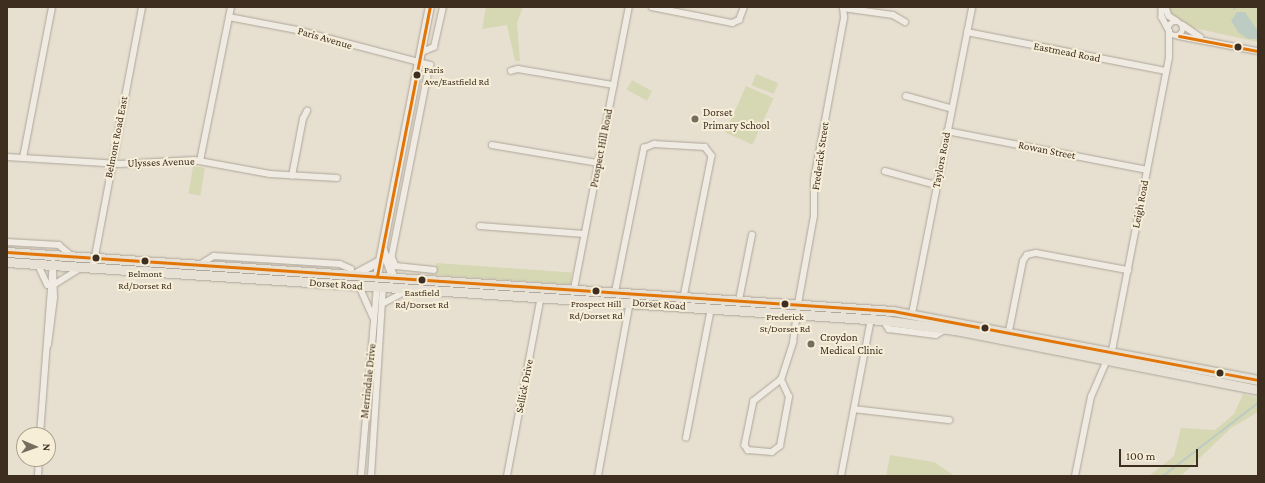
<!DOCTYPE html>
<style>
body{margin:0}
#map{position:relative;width:1265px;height:483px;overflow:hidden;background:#e7e0d1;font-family:"Crimson Pro",serif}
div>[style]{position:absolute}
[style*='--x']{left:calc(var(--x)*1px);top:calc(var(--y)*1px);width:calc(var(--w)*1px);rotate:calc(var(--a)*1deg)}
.green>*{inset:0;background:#d6d7b3;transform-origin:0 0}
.water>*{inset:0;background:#bcccc2}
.stream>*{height:1.5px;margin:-0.75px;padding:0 0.75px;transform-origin:0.75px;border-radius:0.75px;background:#bcccc2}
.roads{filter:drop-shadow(0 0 1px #ada599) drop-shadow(0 0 1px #ada599)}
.street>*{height:5.5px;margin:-2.75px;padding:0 2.75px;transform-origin:2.75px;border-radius:2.75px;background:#efebe3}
.street>.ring{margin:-2.75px;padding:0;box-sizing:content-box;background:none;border:5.5px solid #efebe3;border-radius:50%}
.secondary>*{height:8px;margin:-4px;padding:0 4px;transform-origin:4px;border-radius:4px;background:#efebe3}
.primary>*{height:9px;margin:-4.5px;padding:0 4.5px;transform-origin:4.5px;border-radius:4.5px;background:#e6e1d4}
.bus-1>*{height:3px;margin:-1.5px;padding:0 1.5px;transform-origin:1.5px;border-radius:1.5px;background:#e27505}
.dots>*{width:11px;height:11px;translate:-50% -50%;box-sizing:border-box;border:2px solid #f7eed8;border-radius:50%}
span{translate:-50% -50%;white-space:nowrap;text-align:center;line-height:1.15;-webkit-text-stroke:4px #f7eed8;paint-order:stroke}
.bus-label{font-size:10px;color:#3d2e20}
.left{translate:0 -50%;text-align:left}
.street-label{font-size:11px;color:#3d2e20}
.poi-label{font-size:11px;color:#3d2e20}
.frame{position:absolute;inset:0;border:8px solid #3d2e20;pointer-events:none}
.north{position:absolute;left:16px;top:427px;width:40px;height:40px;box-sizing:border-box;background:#f7eed8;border:1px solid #ada18e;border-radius:50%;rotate:92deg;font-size:11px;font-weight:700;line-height:16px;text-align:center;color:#3d2e20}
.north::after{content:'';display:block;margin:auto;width:14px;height:18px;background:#786c5e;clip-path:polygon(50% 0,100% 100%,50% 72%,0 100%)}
.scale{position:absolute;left:1119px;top:449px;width:79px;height:18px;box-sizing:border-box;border:2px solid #3d2e20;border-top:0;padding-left:5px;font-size:12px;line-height:14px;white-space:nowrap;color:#3d2e20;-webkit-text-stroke:3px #f7eed8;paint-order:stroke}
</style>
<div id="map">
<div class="green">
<div style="clip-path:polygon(486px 7px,523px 7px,517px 23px,520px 61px,515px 61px,507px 25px,482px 29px)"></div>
<div style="clip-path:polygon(1170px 7px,1258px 7px,1258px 42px,1189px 27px,1169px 12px)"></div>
<div style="left:756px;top:74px;width:24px;height:12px;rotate:22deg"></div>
<div style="left:632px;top:80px;width:23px;height:11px;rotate:29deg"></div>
<div style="left:746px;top:86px;width:30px;height:51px;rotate:24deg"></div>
<div style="left:193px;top:166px;width:12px;height:28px;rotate:9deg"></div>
<div style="left:436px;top:263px;width:136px;height:12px;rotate:4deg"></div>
<div style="clip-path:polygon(1243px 394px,1258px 398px,1258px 412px,1231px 428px,1181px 476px,1149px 476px,1174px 456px,1181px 428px,1215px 430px,1234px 414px)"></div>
<div style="clip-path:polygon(890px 455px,934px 462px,955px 476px,886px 476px)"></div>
</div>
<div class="water">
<div style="clip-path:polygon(1237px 12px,1245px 12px,1258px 31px,1258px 39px,1249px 39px,1239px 33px,1231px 21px)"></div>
</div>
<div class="stream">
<div style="--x:1234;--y:7;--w:2;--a:63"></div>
<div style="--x:1163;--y:476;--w:120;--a:-37.5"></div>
</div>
<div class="roads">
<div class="street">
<div style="--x:652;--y:7;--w:82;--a:11.3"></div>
<div style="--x:732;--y:23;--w:8;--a:-23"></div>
<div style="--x:739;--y:20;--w:14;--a:-69"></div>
<div style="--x:1162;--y:7;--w:10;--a:90"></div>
<div style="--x:1162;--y:17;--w:15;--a:62"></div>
<div style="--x:1166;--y:7;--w:9;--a:72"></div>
<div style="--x:1169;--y:16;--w:9;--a:32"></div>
<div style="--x:843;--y:8;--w:50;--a:8"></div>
<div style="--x:893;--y:15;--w:14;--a:30"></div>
<div style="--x:229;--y:17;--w:69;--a:10.8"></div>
<div style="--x:297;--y:30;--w:138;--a:14.7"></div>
<div style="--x:430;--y:65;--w:196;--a:101.2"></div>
<div style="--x:392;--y:257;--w:10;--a:66"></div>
<div style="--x:396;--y:266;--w:38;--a:6"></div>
<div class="ring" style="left:1169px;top:22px;width:8.5px;height:8.5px"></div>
<div style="--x:1183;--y:25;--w:21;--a:35"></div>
<div style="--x:967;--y:32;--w:203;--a:11.1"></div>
<div style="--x:1179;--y:36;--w:80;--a:10.8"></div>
<div style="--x:422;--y:52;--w:13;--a:-23"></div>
<div style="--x:434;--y:47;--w:41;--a:-77.3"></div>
<div style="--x:511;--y:71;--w:7;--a:-16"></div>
<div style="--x:518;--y:69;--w:97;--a:9.5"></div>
<div style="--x:906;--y:96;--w:46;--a:15.3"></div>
<div style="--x:947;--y:131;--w:204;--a:11"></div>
<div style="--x:492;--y:145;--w:108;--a:9.6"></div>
<div style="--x:7;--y:157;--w:113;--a:3.5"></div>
<div style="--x:120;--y:164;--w:74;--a:-3.1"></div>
<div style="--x:194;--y:160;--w:77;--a:10.4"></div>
<div style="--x:270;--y:174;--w:67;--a:3.4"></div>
<div style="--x:23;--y:158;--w:154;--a:-79.1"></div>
<div style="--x:200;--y:161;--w:157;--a:-78.6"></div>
<div style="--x:885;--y:171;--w:53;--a:15.4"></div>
<div style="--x:292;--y:176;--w:58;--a:-79.1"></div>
<div style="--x:303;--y:119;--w:9;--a:-63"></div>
<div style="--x:480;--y:226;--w:104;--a:4.4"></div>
<div style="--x:7;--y:242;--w:52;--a:3.3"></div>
<div style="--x:59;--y:245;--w:17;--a:40"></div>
<div style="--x:38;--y:264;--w:23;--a:65"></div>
<div style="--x:201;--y:264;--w:15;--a:-32"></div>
<div style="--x:214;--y:256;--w:126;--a:3.6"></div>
<div style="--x:340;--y:264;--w:12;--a:24"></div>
<div style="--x:351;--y:269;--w:6;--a:81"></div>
<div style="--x:93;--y:267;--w:265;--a:-79.3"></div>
<div style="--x:55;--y:284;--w:32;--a:-32"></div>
<div style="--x:359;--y:285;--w:35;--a:66"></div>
<div style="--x:574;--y:289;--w:287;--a:-79"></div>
<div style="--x:615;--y:292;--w:147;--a:-78.6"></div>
<div style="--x:644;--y:148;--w:11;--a:-22"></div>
<div style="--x:654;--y:144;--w:51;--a:3.4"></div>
<div style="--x:705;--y:147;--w:11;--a:52"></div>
<div style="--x:712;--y:156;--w:144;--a:101.2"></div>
<div style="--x:739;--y:300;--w:66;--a:-78.7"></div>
<div style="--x:382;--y:304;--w:30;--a:-28"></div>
<div style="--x:798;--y:304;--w:89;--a:-79.7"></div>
<div style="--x:814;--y:216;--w:36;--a:-90"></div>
<div style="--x:814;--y:180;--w:165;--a:-79.5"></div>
<div style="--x:844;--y:18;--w:11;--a:-95"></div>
<div style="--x:912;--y:314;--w:313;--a:-78.9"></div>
<div style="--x:883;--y:320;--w:11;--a:56"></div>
<div style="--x:889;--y:329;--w:47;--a:7.3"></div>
<div style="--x:936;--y:335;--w:12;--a:-31"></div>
<div style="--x:1009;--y:331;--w:71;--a:-78.7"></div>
<div style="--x:1023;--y:261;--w:7;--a:-56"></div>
<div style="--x:1027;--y:255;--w:9;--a:-13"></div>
<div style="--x:1036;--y:253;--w:94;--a:10.5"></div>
<div style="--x:48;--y:345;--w:47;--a:-82.7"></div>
<div style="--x:54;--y:298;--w:29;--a:-92"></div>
<div style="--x:1112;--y:351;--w:298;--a:-79"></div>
<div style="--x:1169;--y:58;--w:26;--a:-90"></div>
<div style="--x:781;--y:380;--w:34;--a:142"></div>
<div style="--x:754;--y:401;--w:45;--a:101.6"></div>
<div style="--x:745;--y:445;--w:6;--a:59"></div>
<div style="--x:748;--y:450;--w:24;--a:5"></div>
<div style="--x:772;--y:452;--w:10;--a:-37"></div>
<div style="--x:780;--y:446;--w:50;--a:-79.6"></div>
<div style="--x:789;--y:397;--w:19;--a:-115"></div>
<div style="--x:781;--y:380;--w:40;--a:-72"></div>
<div style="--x:793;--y:342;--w:28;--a:-82"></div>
<div style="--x:854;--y:409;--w:96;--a:6.6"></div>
<div style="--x:40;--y:435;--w:172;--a:-85.7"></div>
<div style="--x:686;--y:438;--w:132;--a:-79.1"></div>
<div style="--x:38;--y:476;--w:17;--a:-87"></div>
<div style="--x:361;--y:476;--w:190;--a:-85.2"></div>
<div style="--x:371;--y:476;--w:189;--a:-86.4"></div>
<div style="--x:507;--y:476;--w:183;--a:-79.3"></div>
<div style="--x:598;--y:476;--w:177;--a:-79.6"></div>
<div style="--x:841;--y:476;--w:160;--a:-79.2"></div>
<div style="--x:1075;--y:476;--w:81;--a:-78.6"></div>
<div style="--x:1091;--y:397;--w:40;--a:-66.6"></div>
</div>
<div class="secondary">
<div style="--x:383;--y:250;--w:28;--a:69"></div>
<div style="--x:354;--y:275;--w:27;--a:-28"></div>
<div style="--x:377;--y:276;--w:274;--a:-78.9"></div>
</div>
<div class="primary">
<div style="--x:7;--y:252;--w:888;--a:3.81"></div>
<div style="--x:893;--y:311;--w:371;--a:10.7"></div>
<div style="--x:7;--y:262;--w:878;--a:3.79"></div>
<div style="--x:883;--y:320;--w:79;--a:8"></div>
<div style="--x:961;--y:331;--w:303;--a:11.2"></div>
</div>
</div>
<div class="bus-1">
<div style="--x:1179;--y:36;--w:80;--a:10.8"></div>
<div style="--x:7;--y:252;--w:888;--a:3.81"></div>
<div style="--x:893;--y:311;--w:371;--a:10.7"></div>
<div style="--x:377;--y:276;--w:274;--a:-78.9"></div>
</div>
<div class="dots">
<div style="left:1238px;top:47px;background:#3d2e20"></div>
<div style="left:417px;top:75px;background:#3d2e20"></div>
<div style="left:695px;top:119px;background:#786c5e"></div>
<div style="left:96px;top:258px;background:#3d2e20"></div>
<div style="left:145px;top:261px;background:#3d2e20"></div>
<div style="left:422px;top:280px;background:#3d2e20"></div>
<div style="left:596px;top:291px;background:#3d2e20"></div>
<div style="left:785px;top:304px;background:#3d2e20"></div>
<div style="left:985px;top:328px;background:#3d2e20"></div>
<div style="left:811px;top:344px;background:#786c5e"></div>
<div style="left:1220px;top:373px;background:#3d2e20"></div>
</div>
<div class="bus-label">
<span class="left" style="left:424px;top:75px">Paris<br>Ave/Eastfield Rd</span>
<span style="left:145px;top:279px">Belmont<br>Rd/Dorset Rd</span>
<span style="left:422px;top:298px">Eastfield<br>Rd/Dorset Rd</span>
<span style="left:596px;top:309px">Prospect Hill<br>Rd/Dorset Rd</span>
<span style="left:785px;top:322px">Frederick<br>St/Dorset Rd</span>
</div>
<div class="street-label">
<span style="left:325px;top:38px;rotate:16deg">Paris Avenue</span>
<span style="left:1067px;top:52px;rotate:11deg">Eastmead Road</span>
<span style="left:116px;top:137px;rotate:-79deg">Belmont Road East</span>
<span style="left:601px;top:148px;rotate:-79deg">Prospect Hill Road</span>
<span style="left:1047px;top:150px;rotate:11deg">Rowan Street</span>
<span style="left:820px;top:156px;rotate:-82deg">Frederick Street</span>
<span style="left:941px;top:160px;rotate:-79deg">Taylors Road</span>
<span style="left:161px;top:162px;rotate:-2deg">Ulysses Avenue</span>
<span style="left:1140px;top:204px;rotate:-79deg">Leigh Road</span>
<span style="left:336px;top:284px;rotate:4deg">Dorset Road</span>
<span style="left:659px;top:304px;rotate:4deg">Dorset Road</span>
<span style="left:368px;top:381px;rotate:-84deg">Merrindale Drive</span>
<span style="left:524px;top:386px;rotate:-79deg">Sellick Drive</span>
</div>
<div class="poi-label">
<span class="left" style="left:703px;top:119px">Dorset<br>Primary School</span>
<span class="left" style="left:820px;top:344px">Croydon<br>Medical Clinic</span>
</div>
<div class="frame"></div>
<div class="north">N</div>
<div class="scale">100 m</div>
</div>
